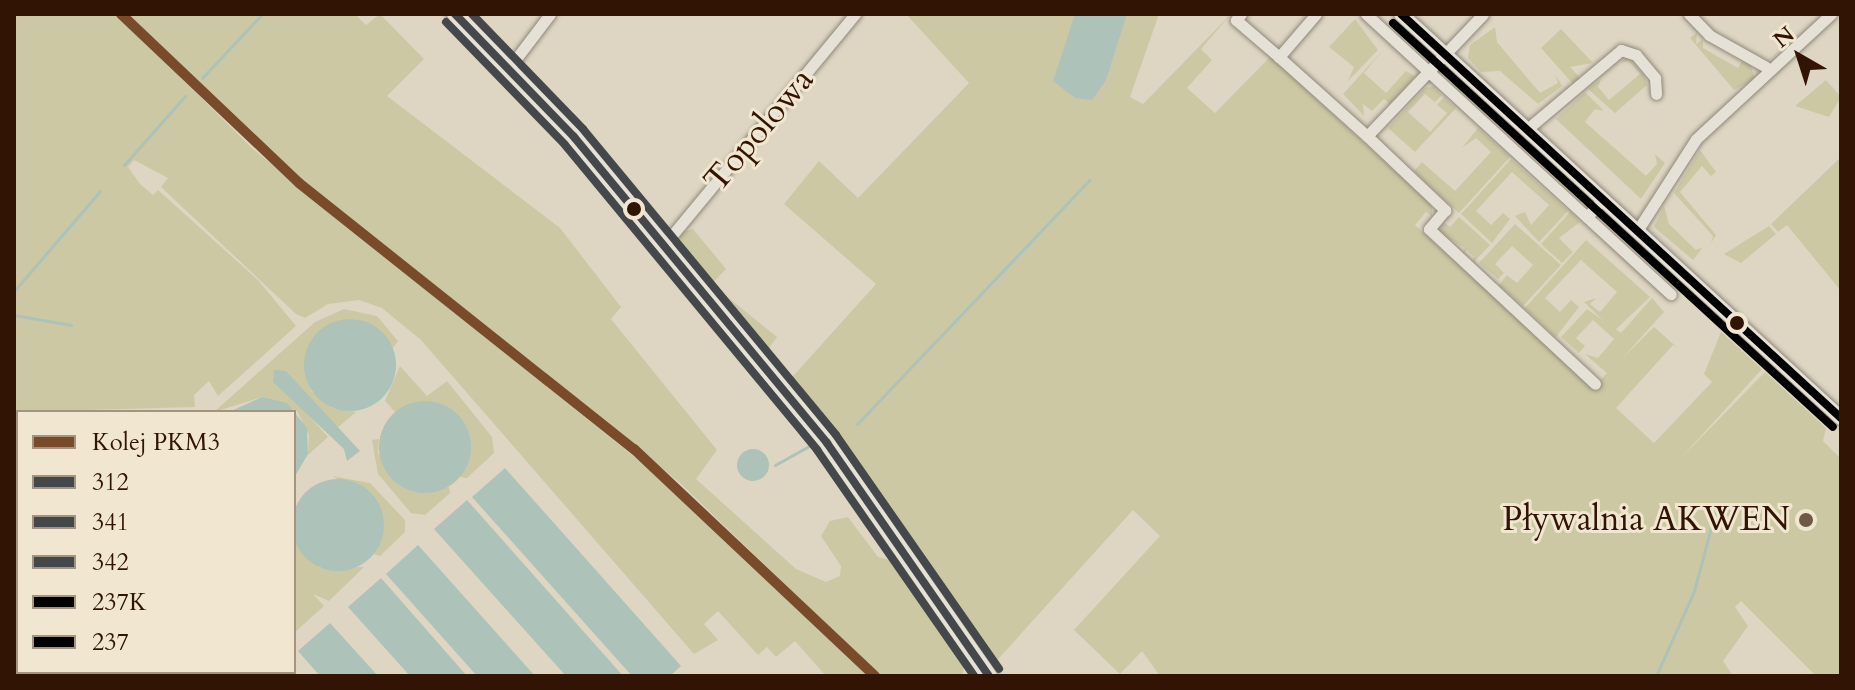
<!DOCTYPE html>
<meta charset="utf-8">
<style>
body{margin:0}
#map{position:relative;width:1855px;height:690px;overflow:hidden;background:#ded6c3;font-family:Cardo,serif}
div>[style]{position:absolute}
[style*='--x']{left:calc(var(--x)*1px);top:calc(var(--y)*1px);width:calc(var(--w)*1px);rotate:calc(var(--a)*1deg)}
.green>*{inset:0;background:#ccc8a4}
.water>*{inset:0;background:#adc2b8}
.round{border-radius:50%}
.stream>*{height:3px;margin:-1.5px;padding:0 1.5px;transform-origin:1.5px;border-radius:1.5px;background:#adc2b8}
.roads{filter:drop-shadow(0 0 2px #90877a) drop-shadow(0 0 2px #90877a)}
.minor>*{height:11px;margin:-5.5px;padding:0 5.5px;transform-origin:5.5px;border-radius:5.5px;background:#e6e1d7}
.tertiary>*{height:14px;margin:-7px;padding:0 7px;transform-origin:7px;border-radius:7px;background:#e6e1d7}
.secondary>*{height:16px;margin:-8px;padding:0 8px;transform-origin:8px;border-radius:8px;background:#e6e1d7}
.bus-1>*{height:8px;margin:-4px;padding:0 4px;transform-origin:4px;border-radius:4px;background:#45484a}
.bus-2>*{height:8px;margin:-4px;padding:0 4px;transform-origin:4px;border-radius:4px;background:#45484a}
.bus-3>*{height:8px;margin:-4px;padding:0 4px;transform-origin:4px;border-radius:4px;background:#45484a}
.bus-4>*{height:8px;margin:-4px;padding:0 4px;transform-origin:4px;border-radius:4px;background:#000}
.bus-5>*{height:8px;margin:-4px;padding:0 4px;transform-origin:4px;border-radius:4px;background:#000}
.rail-1>*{height:10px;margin:-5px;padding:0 5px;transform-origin:5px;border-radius:5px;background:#7a4b2a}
.dots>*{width:22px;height:22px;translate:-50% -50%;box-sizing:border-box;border:4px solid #f1e7d1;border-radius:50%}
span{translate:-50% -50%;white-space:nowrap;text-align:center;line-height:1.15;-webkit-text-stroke:6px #f1e7d1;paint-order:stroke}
.street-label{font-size:34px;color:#311403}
.poi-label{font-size:34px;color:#311403}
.right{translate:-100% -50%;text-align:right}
.frame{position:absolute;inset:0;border:16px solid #311403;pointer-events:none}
.legend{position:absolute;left:16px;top:410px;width:280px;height:264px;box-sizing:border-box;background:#f1e7d1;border:2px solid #a4937f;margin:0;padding:10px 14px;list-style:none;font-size:24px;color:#311403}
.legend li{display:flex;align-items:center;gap:16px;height:40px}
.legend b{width:40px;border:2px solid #a4937f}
.north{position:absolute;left:1759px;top:16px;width:80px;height:80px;-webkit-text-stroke:6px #f1e7d1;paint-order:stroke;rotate:321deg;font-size:22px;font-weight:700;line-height:32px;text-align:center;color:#311403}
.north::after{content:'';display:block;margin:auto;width:28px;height:36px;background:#311403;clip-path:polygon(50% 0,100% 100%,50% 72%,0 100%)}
</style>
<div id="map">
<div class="green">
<div style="clip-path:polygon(14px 14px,116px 14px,254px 150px,674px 489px,868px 676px,826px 676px,795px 641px,776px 657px,767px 647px,758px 655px,718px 611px,704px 624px,718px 640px,694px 654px,421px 340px,382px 308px,359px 300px,328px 304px,305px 318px,296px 314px,161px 187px,168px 178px,134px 160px,128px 167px,140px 184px,153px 195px,158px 190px,258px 280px,296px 326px,218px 396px,209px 381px,194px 395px,195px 407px,18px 412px,18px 672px,227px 676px,14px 676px)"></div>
<div style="clip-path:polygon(128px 14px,355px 14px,366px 25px,380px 14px,424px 59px,387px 96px,560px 228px,621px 307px,611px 319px,717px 450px,696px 479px,796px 569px,826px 582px,840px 576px,841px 566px,821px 536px,830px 521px,848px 517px,878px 557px,898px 562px,965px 661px,962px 676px,880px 676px,679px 482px,301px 180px)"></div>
<div style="clip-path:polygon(906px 14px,1159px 14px,1130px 97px,1143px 104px,1231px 14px,1201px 49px,1212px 60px,1187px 88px,1215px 113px,1270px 57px,1432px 205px,1432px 216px,1426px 212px,1415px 225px,1593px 387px,1654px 327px,1680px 350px,1673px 345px,1616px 408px,1654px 443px,1712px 382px,1704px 374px,1721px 332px,1762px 369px,1680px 459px,1765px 372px,1826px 428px,1823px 441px,1841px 459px,1841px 676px,1816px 676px,1741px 601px,1735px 607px,1748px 626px,1723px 661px,1733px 676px,1160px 676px,1142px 651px,1120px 674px,1074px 630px,1160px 536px,1133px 510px,991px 667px,786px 384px,876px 284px,784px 204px,819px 161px,858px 198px,969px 83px)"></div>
<div style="clip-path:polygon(1355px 19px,1378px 50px,1348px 81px,1354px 67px,1329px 47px)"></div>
<div style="clip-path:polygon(1495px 27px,1497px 42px,1540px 93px,1558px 83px,1555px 74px,1562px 86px,1538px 104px,1500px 71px,1481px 72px,1468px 58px,1470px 45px)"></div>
<div style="clip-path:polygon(1561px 29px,1593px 63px,1570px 67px,1580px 78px,1573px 84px,1541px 48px)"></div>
<div style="clip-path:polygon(1697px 32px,1696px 44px,1703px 39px,1703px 48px,1738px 68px,1742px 61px,1751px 66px,1755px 79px,1734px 90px,1690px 38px)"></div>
<div style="clip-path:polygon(1383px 50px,1364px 73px,1386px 93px,1406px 71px,1415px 76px,1390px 104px,1384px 99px,1372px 111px,1363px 104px,1364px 116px,1343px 94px)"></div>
<div style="clip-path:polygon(1627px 57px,1644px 75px,1647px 85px,1615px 113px,1588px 89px,1601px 79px,1598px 87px,1609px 100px,1640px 74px,1629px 61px,1620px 63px)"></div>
<div style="clip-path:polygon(1458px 77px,1592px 198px,1591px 205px,1576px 201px,1581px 195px,1574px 189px,1567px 192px,1571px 186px,1543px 160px,1537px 166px,1540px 158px,1504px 124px,1498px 129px,1501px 122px,1494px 115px,1489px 121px,1491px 113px,1464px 88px,1459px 93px,1450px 85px)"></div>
<div style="clip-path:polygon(1826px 80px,1841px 97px,1829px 117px,1795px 106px)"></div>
<div style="clip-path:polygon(1433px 86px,1442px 95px,1435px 102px,1425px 94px,1408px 112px,1430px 132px,1447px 113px,1437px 105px,1444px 97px,1456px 108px,1415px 152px,1388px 128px,1425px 88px)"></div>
<div style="clip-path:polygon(1585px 92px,1604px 111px,1595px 109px,1585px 122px,1646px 176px,1657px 164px,1655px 154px,1665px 163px,1641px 199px,1556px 119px)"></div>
<div style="clip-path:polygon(1478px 128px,1510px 157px,1459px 213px,1414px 171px,1422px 162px,1455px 191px,1491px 152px,1476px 138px,1462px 148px)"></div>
<div style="clip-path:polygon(1700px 150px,1716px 172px,1711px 176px,1702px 166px,1680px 192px,1716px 235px,1711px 243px,1713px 236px,1674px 193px)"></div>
<div style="clip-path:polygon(1841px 157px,1841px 291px,1787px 225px,1778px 232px,1771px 224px)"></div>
<div style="clip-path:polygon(1511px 159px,1568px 211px,1539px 242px,1515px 216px,1525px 212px,1531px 225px,1549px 205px,1512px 172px,1476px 211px,1491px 225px,1503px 213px,1510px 219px,1492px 243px,1461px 214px)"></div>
<div style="clip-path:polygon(1664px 206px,1669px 224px,1696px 250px,1703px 247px,1693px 260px,1654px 227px)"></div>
<div style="clip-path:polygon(1570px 212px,1580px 222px,1559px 238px,1573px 252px,1562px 263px,1541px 244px)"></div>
<div style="clip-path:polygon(1459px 217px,1490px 245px,1472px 264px,1474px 257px,1467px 250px,1462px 255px,1465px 248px,1439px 233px,1443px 222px,1450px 227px)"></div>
<div style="clip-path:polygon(1515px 224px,1561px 265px,1523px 306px,1499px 285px,1507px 275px,1517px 283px,1533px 265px,1512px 246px,1495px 264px,1504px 273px,1498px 279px,1479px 263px)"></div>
<div style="clip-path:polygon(1769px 226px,1776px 234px,1741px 263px,1724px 254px)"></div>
<div style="clip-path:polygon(693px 229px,726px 269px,710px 286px,685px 256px,679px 233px)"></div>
<div style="clip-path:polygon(1586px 240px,1650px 297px,1614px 331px,1584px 302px,1596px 298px,1590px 304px,1600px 312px,1617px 292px,1581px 260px,1545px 298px,1560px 312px,1571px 300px,1579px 307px,1556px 337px,1525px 308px)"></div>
<div style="clip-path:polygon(720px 291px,777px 337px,767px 351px,716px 294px)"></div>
<div style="clip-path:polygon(1652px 298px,1664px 312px,1608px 374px,1585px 354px,1598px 358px,1614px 339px,1593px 320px,1576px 338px,1585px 346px,1579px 353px,1561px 337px,1587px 309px,1621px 333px)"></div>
<div style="clip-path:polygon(344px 309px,377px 316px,398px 341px,393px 348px,380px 330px,355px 319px,328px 325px,313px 338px,304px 364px,311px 391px,332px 408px,356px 412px,337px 428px,286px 371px,280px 383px,328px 437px,308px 455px,309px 435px,297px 411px,262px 397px,214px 412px,315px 322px)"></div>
<div style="clip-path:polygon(400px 366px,427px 396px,447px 381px,492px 437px,494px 453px,467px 478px,460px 477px,471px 448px,429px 401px,395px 412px,385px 401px)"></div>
<div style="clip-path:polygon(379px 439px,378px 453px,413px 492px,449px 487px,450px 493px,425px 515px,411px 513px,378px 474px,372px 440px)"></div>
<div style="clip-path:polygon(332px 476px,370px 483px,405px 520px,405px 532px,380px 556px,374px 554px,384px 530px,376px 499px)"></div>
<div style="clip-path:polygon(294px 540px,320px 568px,364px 567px,329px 601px,313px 594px,324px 606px,294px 633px)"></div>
</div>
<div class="water">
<div style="clip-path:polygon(1075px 14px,1127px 14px,1106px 80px,1092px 100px,1075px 98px,1053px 81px)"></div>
<div class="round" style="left:304px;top:319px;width:92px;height:92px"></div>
<div style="clip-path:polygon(274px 370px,286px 371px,360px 451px,347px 461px,344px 449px,273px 382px)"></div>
<div style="clip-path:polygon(262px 397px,287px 403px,307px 428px,308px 454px,294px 478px,294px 412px,229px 412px)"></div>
<div class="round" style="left:379px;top:401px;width:92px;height:92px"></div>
<div class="round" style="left:737px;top:449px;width:32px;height:32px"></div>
<div style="clip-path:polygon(505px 468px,681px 666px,670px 676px,632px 676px,472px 497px)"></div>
<div class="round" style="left:292px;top:479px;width:92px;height:92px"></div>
<div style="clip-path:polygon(467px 500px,623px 676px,566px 676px,434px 529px)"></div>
<div style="clip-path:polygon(418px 545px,535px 676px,477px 676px,386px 574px)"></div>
<div style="clip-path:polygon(381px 578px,467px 676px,410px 676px,348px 607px)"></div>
<div style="clip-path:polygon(330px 623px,378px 676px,320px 676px,298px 651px)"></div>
</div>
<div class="stream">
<div style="--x:202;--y:78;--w:88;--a:-46.8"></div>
<div style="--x:124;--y:165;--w:92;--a:-48.5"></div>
<div style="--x:14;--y:291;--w:132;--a:-49.3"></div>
<div style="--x:14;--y:315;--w:58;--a:10"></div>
<div style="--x:857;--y:424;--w:337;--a:-46.4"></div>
<div style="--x:775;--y:465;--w:41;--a:-29.1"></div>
<div style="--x:37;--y:676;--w:4;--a:-90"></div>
<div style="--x:1656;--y:676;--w:93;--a:-65.9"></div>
<div style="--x:1694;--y:591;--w:89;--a:-75"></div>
</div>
<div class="roads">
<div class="minor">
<div style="--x:1241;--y:14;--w:8;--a:130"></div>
<div style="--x:1236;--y:20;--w:57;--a:40.7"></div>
<div style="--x:1316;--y:14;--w:57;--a:130.7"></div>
<div style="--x:1279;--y:57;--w:118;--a:41.9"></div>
<div style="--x:1367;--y:136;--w:168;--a:-46.4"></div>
<div style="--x:1366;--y:14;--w:414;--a:42.6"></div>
<div style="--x:1689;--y:14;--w:29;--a:46"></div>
<div style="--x:1709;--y:35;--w:65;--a:29.3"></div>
<div style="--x:509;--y:68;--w:68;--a:-52.8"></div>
<div style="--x:1526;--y:130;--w:124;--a:-40.1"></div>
<div style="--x:1621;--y:50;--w:16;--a:18"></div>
<div style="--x:1636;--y:55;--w:30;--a:50"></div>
<div style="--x:1655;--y:78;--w:16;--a:86"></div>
<div style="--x:1367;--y:136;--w:108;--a:43.5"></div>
<div style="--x:1445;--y:210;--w:25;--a:130"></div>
<div style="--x:1429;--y:229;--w:227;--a:43"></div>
<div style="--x:1587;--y:217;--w:23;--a:-49"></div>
<div style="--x:1637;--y:231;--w:109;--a:-57.3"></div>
<div style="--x:1696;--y:139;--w:184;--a:-42.8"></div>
<div style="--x:664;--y:245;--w:300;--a:-50.4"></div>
</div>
<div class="tertiary">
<div style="--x:1401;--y:14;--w:597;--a:42.56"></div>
</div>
<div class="secondary">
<div style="--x:455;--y:14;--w:171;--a:45.9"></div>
<div style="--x:574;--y:137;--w:397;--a:50.4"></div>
<div style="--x:827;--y:443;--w:284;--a:55.2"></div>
</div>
</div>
<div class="bus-1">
<div style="--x:455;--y:14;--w:171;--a:45.9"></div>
<div style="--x:574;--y:137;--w:397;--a:50.4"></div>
<div style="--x:827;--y:443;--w:284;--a:55.2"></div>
</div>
<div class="bus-2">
<div style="--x:446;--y:22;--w:171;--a:45.9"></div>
<div style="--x:565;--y:145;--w:396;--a:50.4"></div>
<div style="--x:817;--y:450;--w:275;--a:55.2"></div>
</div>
<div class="bus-3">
<div style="--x:472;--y:14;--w:160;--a:46"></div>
<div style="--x:583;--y:129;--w:397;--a:50.4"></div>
<div style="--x:836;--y:435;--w:285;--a:55.1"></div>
</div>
<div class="bus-4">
<div style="--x:1401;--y:14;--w:597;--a:42.56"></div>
</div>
<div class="bus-5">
<div style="--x:1393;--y:23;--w:597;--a:42.56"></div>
</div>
<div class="rail-1">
<div style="--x:121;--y:14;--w:245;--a:43.5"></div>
<div style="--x:299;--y:183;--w:428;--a:38.5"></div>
<div style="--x:634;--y:449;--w:331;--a:43.3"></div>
</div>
<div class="dots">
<div style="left:634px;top:209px;background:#311403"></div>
<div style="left:1737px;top:323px;background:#311403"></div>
<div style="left:1806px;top:520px;background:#6e5846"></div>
</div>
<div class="street-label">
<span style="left:759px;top:130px;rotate:-50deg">Topolowa</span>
</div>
<div class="poi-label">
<span class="right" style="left:1790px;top:520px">Pływalnia AKWEN</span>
</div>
<div class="frame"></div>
<ul class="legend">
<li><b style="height:10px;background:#7a4b2a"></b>Kolej PKM3</li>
<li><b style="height:10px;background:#45484a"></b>312</li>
<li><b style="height:10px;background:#45484a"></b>341</li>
<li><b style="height:10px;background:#45484a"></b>342</li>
<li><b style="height:10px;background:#000"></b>237K</li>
<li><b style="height:10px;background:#000"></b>237</li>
</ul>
<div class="north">N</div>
</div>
